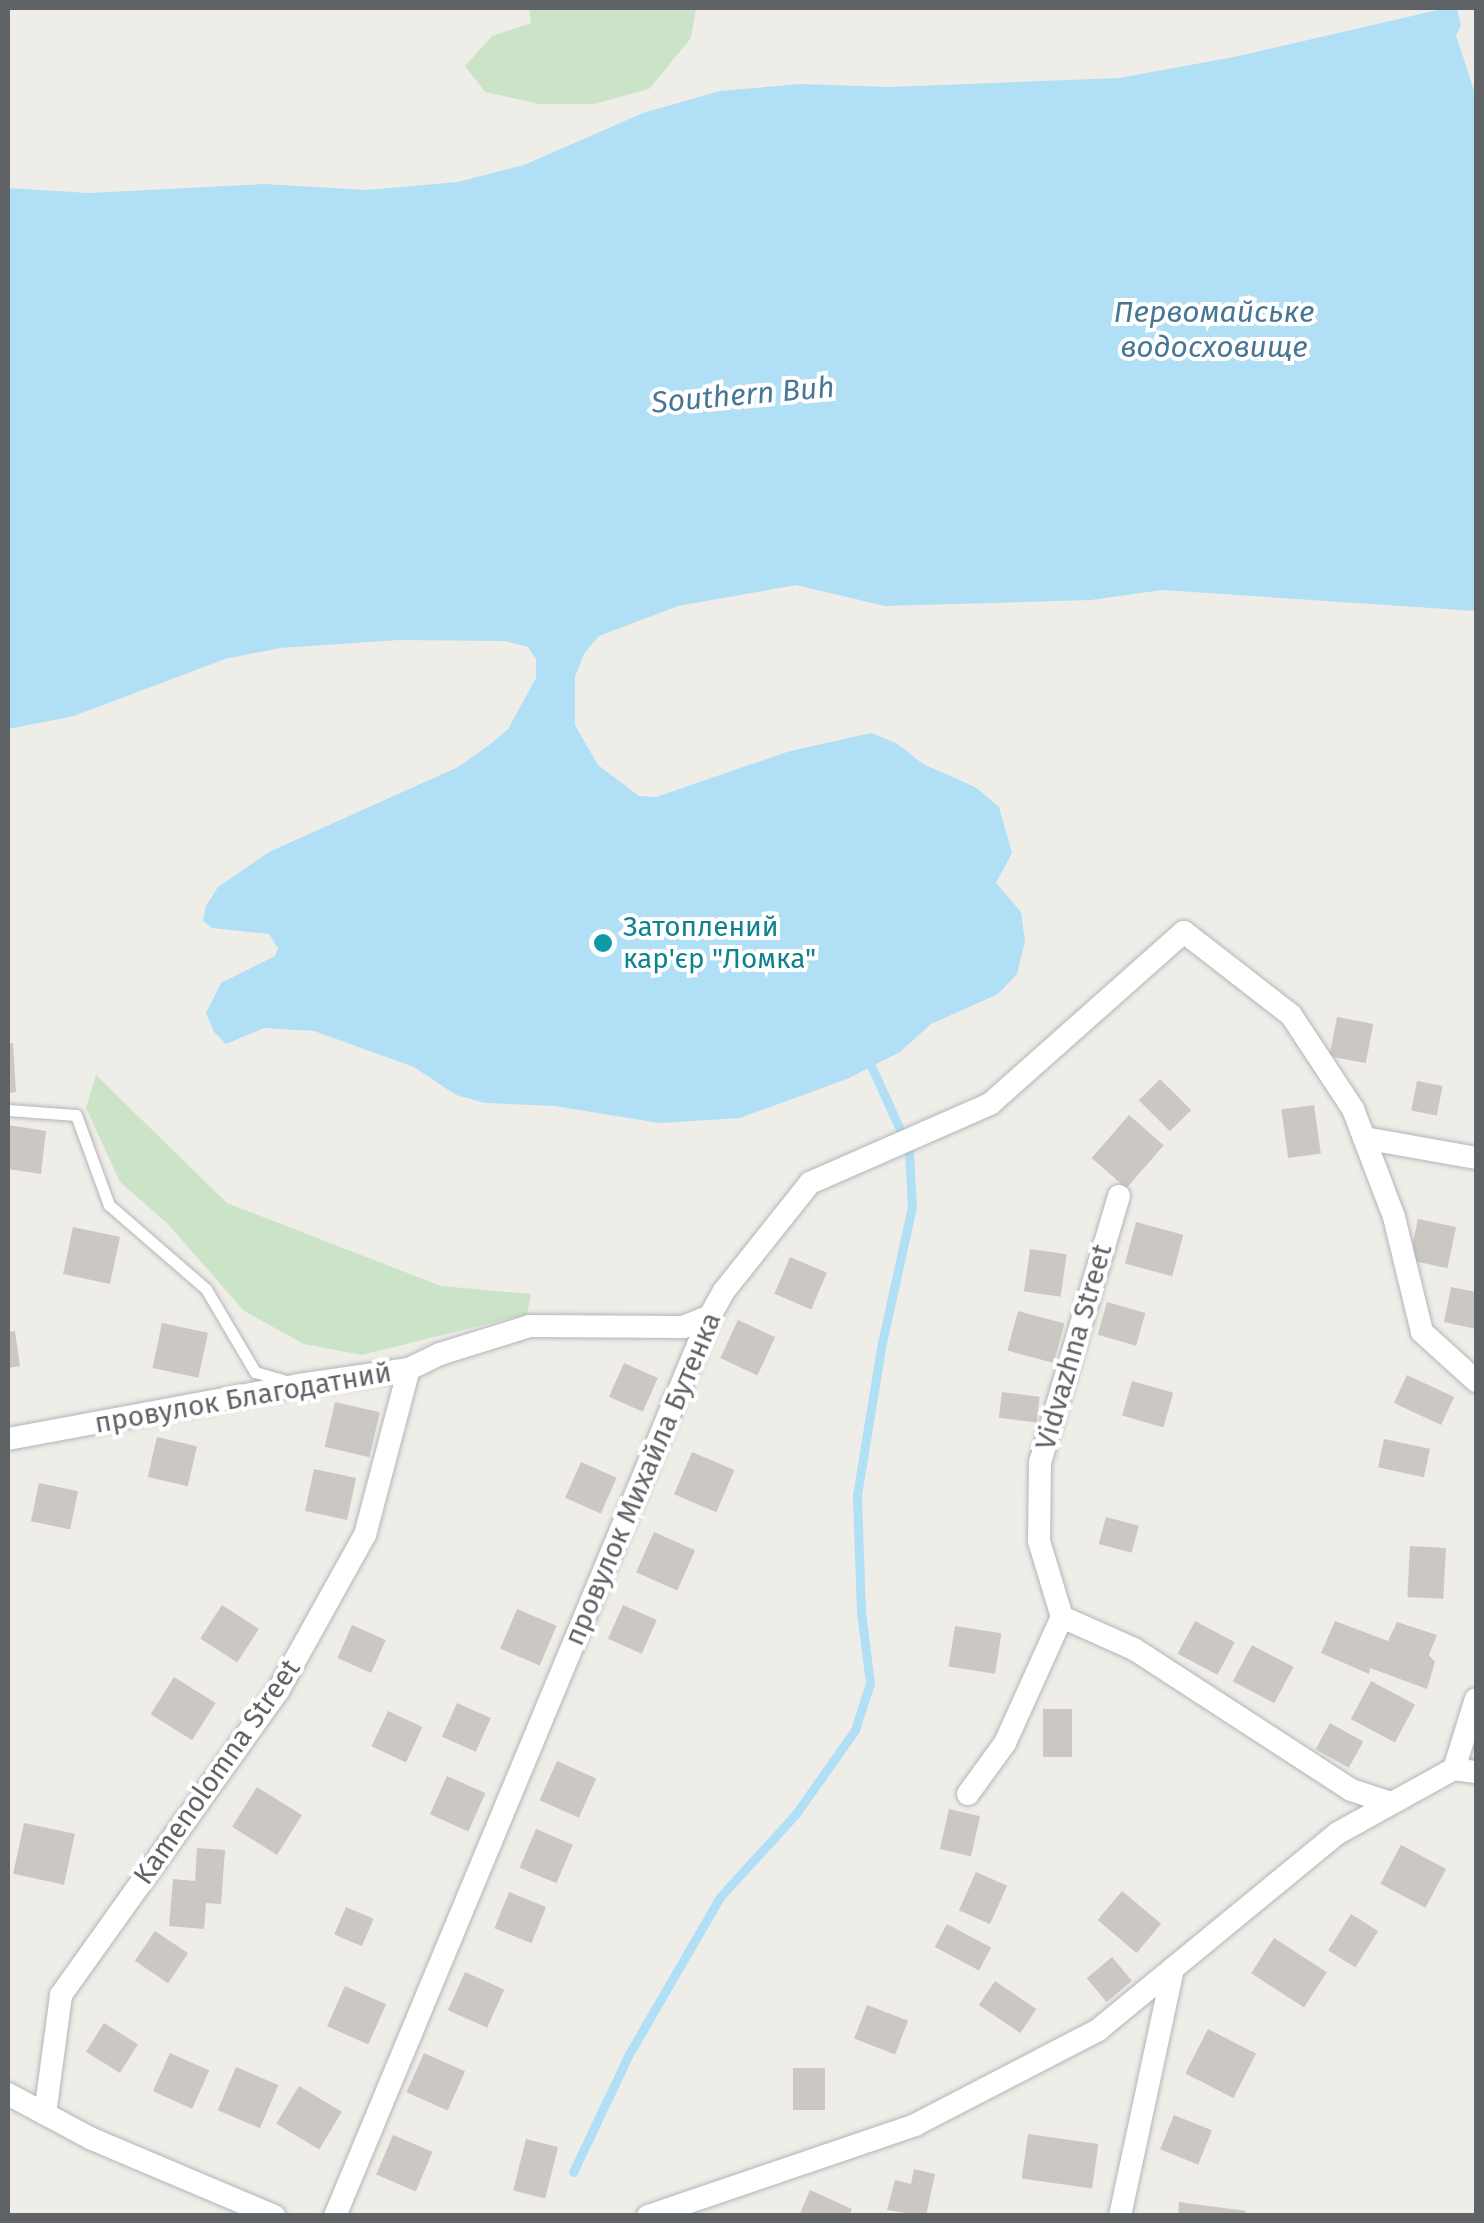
<!DOCTYPE html>
<meta charset="utf-8">
<style>
body{margin:0}
#map{position:relative;width:1484px;height:2223px;overflow:hidden;background:#efede8;font-family:"Fira Sans",sans-serif}
div>[style]{position:absolute}
[style*='--x']{left:calc(var(--x)*1px);top:calc(var(--y)*1px);width:calc(var(--w)*1px);rotate:calc(var(--a)*1deg)}
.green>*{inset:0;background:#cbe4c7}
.water>*{inset:0;background:#b1e0f6}
.stream>*{height:9px;margin:-4.5px;padding:0 4.5px;transform-origin:4.5px;border-radius:4.5px;background:#b1e0f6}
.building>*{inset:0;background:#cbc8c4;transform-origin:0 0}
.roads{filter:drop-shadow(0 0 2px #b3b5b8) drop-shadow(0 0 2px #b3b5b8)}
.lane>*{height:11px;margin:-5.5px;padding:0 5.5px;transform-origin:5.5px;border-radius:5.5px;background:#fff}
.street>*{height:22px;margin:-11px;padding:0 11px;transform-origin:11px;border-radius:11px;background:#fff}
.dots>*{width:28px;height:28px;translate:-50% -50%;box-sizing:border-box;border:5px solid #fff;border-radius:50%}
span{translate:-50% -50%;white-space:nowrap;text-align:center;line-height:1.15;-webkit-text-stroke:8px #fff;paint-order:stroke}
.culture-label{font-size:28px;color:#0d838f}
.left{translate:0 -50%;text-align:left}
.street-label{font-size:28px;color:#5f6366}
.water-label{font-size:30px;color:#487796;font-style:italic}
.frame{position:absolute;inset:0;border:10px solid #5f6366;pointer-events:none}
</style>
<div id="map">
<div class="green">
<div style="clip-path:polygon(529px 8px,696px 8px,691px 38px,649px 89px,594px 104px,539px 104px,485px 92px,465px 66px,492px 36px,531px 23px)"></div>
<div style="clip-path:polygon(96px 1075px,227px 1203px,441px 1286px,531px 1294px,527px 1314px,362px 1355px,304px 1344px,244px 1311px,168px 1224px,120px 1182px,86px 1108px)"></div>
</div>
<div class="water">
<div style="clip-path:polygon(1442px 9px,1457px 9px,1461px 26px,1456px 35px,1476px 97px,1476px 611px,1162px 590px,1091px 600px,885px 606px,796px 585px,678px 606px,599px 636px,584px 654px,575px 677px,575px 725px,598px 765px,639px 796px,656px 797px,790px 751px,871px 733px,896px 743px,923px 764px,975px 787px,999px 807px,1012px 853px,996px 883px,1021px 912px,1025px 941px,1017px 974px,998px 994px,931px 1024px,900px 1052px,847px 1079px,740px 1118px,659px 1123px,555px 1106px,485px 1103px,456px 1095px,414px 1067px,314px 1031px,264px 1028px,226px 1044px,214px 1032px,206px 1013px,221px 983px,275px 956px,278px 948px,269px 934px,212px 928px,203px 921px,206px 906px,218px 887px,269px 852px,458px 767px,489px 745px,508px 729px,536px 678px,536px 659px,528px 647px,505px 641px,399px 640px,280px 648px,225px 659px,74px 716px,8px 729px,8px 188px,89px 193px,264px 184px,367px 190px,458px 182px,524px 165px,643px 113px,720px 91px,800px 84px,890px 87px,1119px 78px,1234px 57px)"></div>
</div>
<div class="stream">
<div style="--x:868;--y:1059;--w:82;--a:65.6"></div>
<div style="--x:573;--y:2172;--w:131;--a:-64.6"></div>
<div style="--x:629;--y:2054;--w:181;--a:-59.9"></div>
<div style="--x:720;--y:1897;--w:111;--a:-47.6"></div>
<div style="--x:795;--y:1815;--w:104;--a:-54.8"></div>
<div style="--x:855;--y:1730;--w:49;--a:-72.3"></div>
<div style="--x:870;--y:1683;--w:72;--a:-97.2"></div>
<div style="--x:861;--y:1612;--w:117;--a:-92"></div>
<div style="--x:857;--y:1495;--w:154;--a:-80.7"></div>
<div style="--x:882;--y:1343;--w:139;--a:-77.6"></div>
<div style="--x:912;--y:1207;--w:56;--a:-93.1"></div>
</div>
<div class="building">
<div style="left:1337px;top:1017px;width:37px;height:40px;rotate:11deg"></div>
<div style="clip-path:polygon(13px 1043px,16px 1092px,8px 1093px,8px 1044px)"></div>
<div style="left:1160px;top:1079px;width:44px;height:30px;rotate:45deg"></div>
<div style="left:1417px;top:1081px;width:26px;height:30px;rotate:11deg"></div>
<div style="left:1314px;top:1105px;width:49px;height:33px;rotate:82deg"></div>
<div style="left:1129px;top:1115px;width:46px;height:57px;rotate:41deg"></div>
<div style="clip-path:polygon(8px 1125px,46px 1131px,41px 1174px,8px 1169px)"></div>
<div style="left:1418px;top:1219px;width:39px;height:42px;rotate:12deg"></div>
<div style="left:1136px;top:1222px;width:49px;height:43px;rotate:15deg"></div>
<div style="left:73px;top:1227px;width:48px;height:48px;rotate:12deg"></div>
<div style="left:1030px;top:1249px;width:37px;height:43px;rotate:8deg"></div>
<div style="left:790px;top:1257px;width:40px;height:40px;rotate:23deg"></div>
<div style="clip-path:polygon(1451px 1287px,1476px 1292px,1476px 1329px,1444px 1322px)"></div>
<div style="left:1107px;top:1302px;width:40px;height:34px;rotate:16deg"></div>
<div style="left:1018px;top:1311px;width:48px;height:41px;rotate:15deg"></div>
<div style="left:738px;top:1320px;width:41px;height:42px;rotate:25deg"></div>
<div style="left:162px;top:1323px;width:47px;height:46px;rotate:12deg"></div>
<div style="clip-path:polygon(15px 1331px,20px 1366px,8px 1368px,8px 1332px)"></div>
<div style="left:624px;top:1363px;width:37px;height:37px;rotate:24deg"></div>
<div style="left:1407px;top:1375px;width:52px;height:31px;rotate:25deg"></div>
<div style="left:1132px;top:1381px;width:43px;height:36px;rotate:16deg"></div>
<div style="left:1002px;top:1392px;width:38px;height:26px;rotate:7deg"></div>
<div style="left:335px;top:1402px;width:46px;height:46px;rotate:13deg"></div>
<div style="left:157px;top:1437px;width:41px;height:41px;rotate:13deg"></div>
<div style="left:1384px;top:1439px;width:47px;height:29px;rotate:12deg"></div>
<div style="left:692px;top:1452px;width:46px;height:46px;rotate:23deg"></div>
<div style="left:581px;top:1462px;width:39px;height:39px;rotate:24deg"></div>
<div style="left:314px;top:1469px;width:43px;height:43px;rotate:12deg"></div>
<div style="left:39px;top:1483px;width:40px;height:39px;rotate:12deg"></div>
<div style="left:1106px;top:1517px;width:34px;height:28px;rotate:15deg"></div>
<div style="left:654px;top:1532px;width:45px;height:44px;rotate:24deg"></div>
<div style="left:1410px;top:1546px;width:36px;height:51px;rotate:3deg"></div>
<div style="left:222px;top:1605px;width:44px;height:40px;rotate:33deg"></div>
<div style="left:623px;top:1605px;width:37px;height:37px;rotate:24deg"></div>
<div style="left:517px;top:1609px;width:43px;height:43px;rotate:23deg"></div>
<div style="left:1195px;top:1621px;width:45px;height:37px;rotate:28deg"></div>
<div style="clip-path:polygon(1335px 1621px,1388px 1641px,1397px 1622px,1437px 1635px,1429px 1655px,1435px 1662px,1427px 1689px,1370px 1668px,1369px 1674px,1321px 1653px)"></div>
<div style="left:352px;top:1625px;width:37px;height:36px;rotate:24deg"></div>
<div style="left:955px;top:1626px;width:47px;height:41px;rotate:9deg"></div>
<div style="left:1252px;top:1645px;width:47px;height:41px;rotate:28deg"></div>
<div style="left:174px;top:1677px;width:49px;height:44px;rotate:32deg"></div>
<div style="left:1371px;top:1681px;width:50px;height:43px;rotate:28deg"></div>
<div style="left:457px;top:1703px;width:37px;height:37px;rotate:24deg"></div>
<div style="left:1043px;top:1709px;width:29px;height:48px"></div>
<div style="left:388px;top:1711px;width:38px;height:39px;rotate:25deg"></div>
<div style="left:1330px;top:1723px;width:38px;height:30px;rotate:29deg"></div>
<div style="left:557px;top:1761px;width:43px;height:43px;rotate:24deg"></div>
<div style="left:447px;top:1776px;width:42px;height:42px;rotate:24deg"></div>
<div style="left:257px;top:1787px;width:53px;height:47px;rotate:32deg"></div>
<div style="left:949px;top:1809px;width:32px;height:41px;rotate:13deg"></div>
<div style="left:24px;top:1823px;width:52px;height:52px;rotate:12deg"></div>
<div style="left:536px;top:1829px;width:40px;height:42px;rotate:23deg"></div>
<div style="left:1401px;top:1845px;width:51px;height:44px;rotate:28deg"></div>
<div style="clip-path:polygon(197px 1848px,225px 1850px,221px 1904px,206px 1903px,204px 1929px,169px 1926px,173px 1879px,195px 1881px)"></div>
<div style="left:976px;top:1872px;width:34px;height:42px;rotate:24deg"></div>
<div style="left:1122px;top:1891px;width:51px;height:38px;rotate:40deg"></div>
<div style="left:509px;top:1892px;width:40px;height:39px;rotate:22deg"></div>
<div style="left:346px;top:1907px;width:30px;height:30px;rotate:23deg"></div>
<div style="left:1351px;top:1914px;width:32px;height:43px;rotate:32deg"></div>
<div style="left:947px;top:1924px;width:50px;height:26px;rotate:28deg"></div>
<div style="left:155px;top:1931px;width:40px;height:36px;rotate:34deg"></div>
<div style="left:1274px;top:1938px;width:63px;height:42px;rotate:33deg"></div>
<div style="left:1112px;top:1957px;width:31px;height:33px;rotate:50deg"></div>
<div style="left:465px;top:1972px;width:43px;height:42px;rotate:24deg"></div>
<div style="left:995px;top:1981px;width:50px;height:29px;rotate:34deg"></div>
<div style="left:345px;top:1986px;width:45px;height:44px;rotate:24deg"></div>
<div style="left:867px;top:2005px;width:44px;height:36px;rotate:21deg"></div>
<div style="left:104px;top:2023px;width:40px;height:34px;rotate:32deg"></div>
<div style="left:1208px;top:2029px;width:54px;height:50px;rotate:27deg"></div>
<div style="left:170px;top:2053px;width:43px;height:42px;rotate:24deg"></div>
<div style="left:424px;top:2053px;width:45px;height:43px;rotate:24deg"></div>
<div style="left:236px;top:2067px;width:46px;height:47px;rotate:23deg"></div>
<div style="left:793px;top:2068px;width:32px;height:42px"></div>
<div style="left:299px;top:2086px;width:50px;height:44px;rotate:31deg"></div>
<div style="left:1174px;top:2115px;width:41px;height:37px;rotate:22deg"></div>
<div style="left:1028px;top:2134px;width:71px;height:45px;rotate:8deg"></div>
<div style="left:393px;top:2135px;width:43px;height:43px;rotate:23deg"></div>
<div style="left:526px;top:2139px;width:33px;height:53px;rotate:14deg"></div>
<div style="clip-path:polygon(914px 2169px,935px 2174px,926px 2216px,887px 2210px,895px 2180px,911px 2184px)"></div>
<div style="clip-path:polygon(810px 2190px,852px 2209px,849px 2216px,799px 2216px)"></div>
<div style="clip-path:polygon(1179px 2202px,1246px 2211px,1245px 2216px,1178px 2216px)"></div>
</div>
<div class="roads">
<div class="lane">
<div style="--x:8;--y:1110;--w:68;--a:4.2"></div>
<div style="--x:76;--y:1115;--w:96;--a:69.9"></div>
<div style="--x:109;--y:1205;--w:128;--a:40.9"></div>
<div style="--x:206;--y:1289;--w:96;--a:59.4"></div>
<div style="--x:255;--y:1372;--w:36;--a:16"></div>
</div>
<div class="street">
<div style="--x:1364;--y:1138;--w:114;--a:10.1"></div>
<div style="--x:1119;--y:1196;--w:277;--a:106.5"></div>
<div style="--x:1040;--y:1462;--w:79;--a:90.7"></div>
<div style="--x:1039;--y:1541;--w:79;--a:73.2"></div>
<div style="--x:1062;--y:1617;--w:79;--a:24"></div>
<div style="--x:1134;--y:1649;--w:259;--a:33"></div>
<div style="--x:1351;--y:1790;--w:42;--a:18"></div>
<div style="--x:8;--y:1439;--w:296;--a:-10.5"></div>
<div style="--x:299;--y:1385;--w:111;--a:-8.3"></div>
<div style="--x:409;--y:1369;--w:34;--a:-26"></div>
<div style="--x:440;--y:1354;--w:94;--a:-17.3"></div>
<div style="--x:530;--y:1326;--w:153;--a:0.4"></div>
<div style="--x:683;--y:1327;--w:29;--a:-22"></div>
<div style="--x:1454;--y:1769;--w:73;--a:-72.6"></div>
<div style="--x:968;--y:1794;--w:63;--a:-54"></div>
<div style="--x:1005;--y:1743;--w:138;--a:-65.7"></div>
<div style="--x:8;--y:2094;--w:95;--a:28.2"></div>
<div style="--x:92;--y:2139;--w:198;--a:22.9"></div>
<div style="--x:45;--y:2114;--w:120;--a:-82.3"></div>
<div style="--x:61;--y:1995;--w:374;--a:-54.5"></div>
<div style="--x:278;--y:1691;--w:179;--a:-60.9"></div>
<div style="--x:365;--y:1535;--w:172;--a:-75.2"></div>
<div style="--x:335;--y:2216;--w:975;--a:-67.38"></div>
<div style="--x:710;--y:1316;--w:29;--a:-61"></div>
<div style="--x:724;--y:1291;--w:138;--a:-51.5"></div>
<div style="--x:810;--y:1183;--w:197;--a:-23.7"></div>
<div style="--x:990;--y:1104;--w:259;--a:-41.6"></div>
<div style="--x:1184;--y:932;--w:135;--a:37.8"></div>
<div style="--x:1291;--y:1015;--w:113;--a:56.6"></div>
<div style="--x:1353;--y:1109;--w:116;--a:69.2"></div>
<div style="--x:1394;--y:1217;--w:118;--a:76.3"></div>
<div style="--x:1422;--y:1332;--w:73;--a:42.2"></div>
<div style="--x:648;--y:2216;--w:282;--a:-18.8"></div>
<div style="--x:915;--y:2125;--w:206;--a:-27.4"></div>
<div style="--x:1098;--y:2030;--w:310;--a:-39.4"></div>
<div style="--x:1338;--y:1833;--w:132;--a:-28.9"></div>
<div style="--x:1454;--y:1769;--w:22;--a:8"></div>
<div style="--x:1120;--y:2216;--w:253;--a:-77.9"></div>
</div>
</div>
<div class="dots">
<div style="left:603px;top:943px;background:#0f9aa8"></div>
</div>
<div class="culture-label">
<span class="left" style="left:623px;top:943px">Затоплений<br>кар'єр "Ломка"</span>
</div>
<div class="street-label">
<span style="left:1074px;top:1347px;rotate:-74deg">Vidvazhna Street</span>
<span style="left:243px;top:1398px;rotate:-10deg">провулок Благодатний</span>
<span style="left:643px;top:1479px;rotate:-67deg">провулок Михайла Бутенка</span>
<span style="left:217px;top:1772px;rotate:-55deg">Kamenolomna Street</span>
</div>
<div class="water-label">
<span style="left:1214px;top:329px">Первомайське<br>водосховище</span>
<span style="left:743px;top:395px;rotate:-5deg">Southern Buh</span>
</div>
<div class="frame"></div>
</div>
